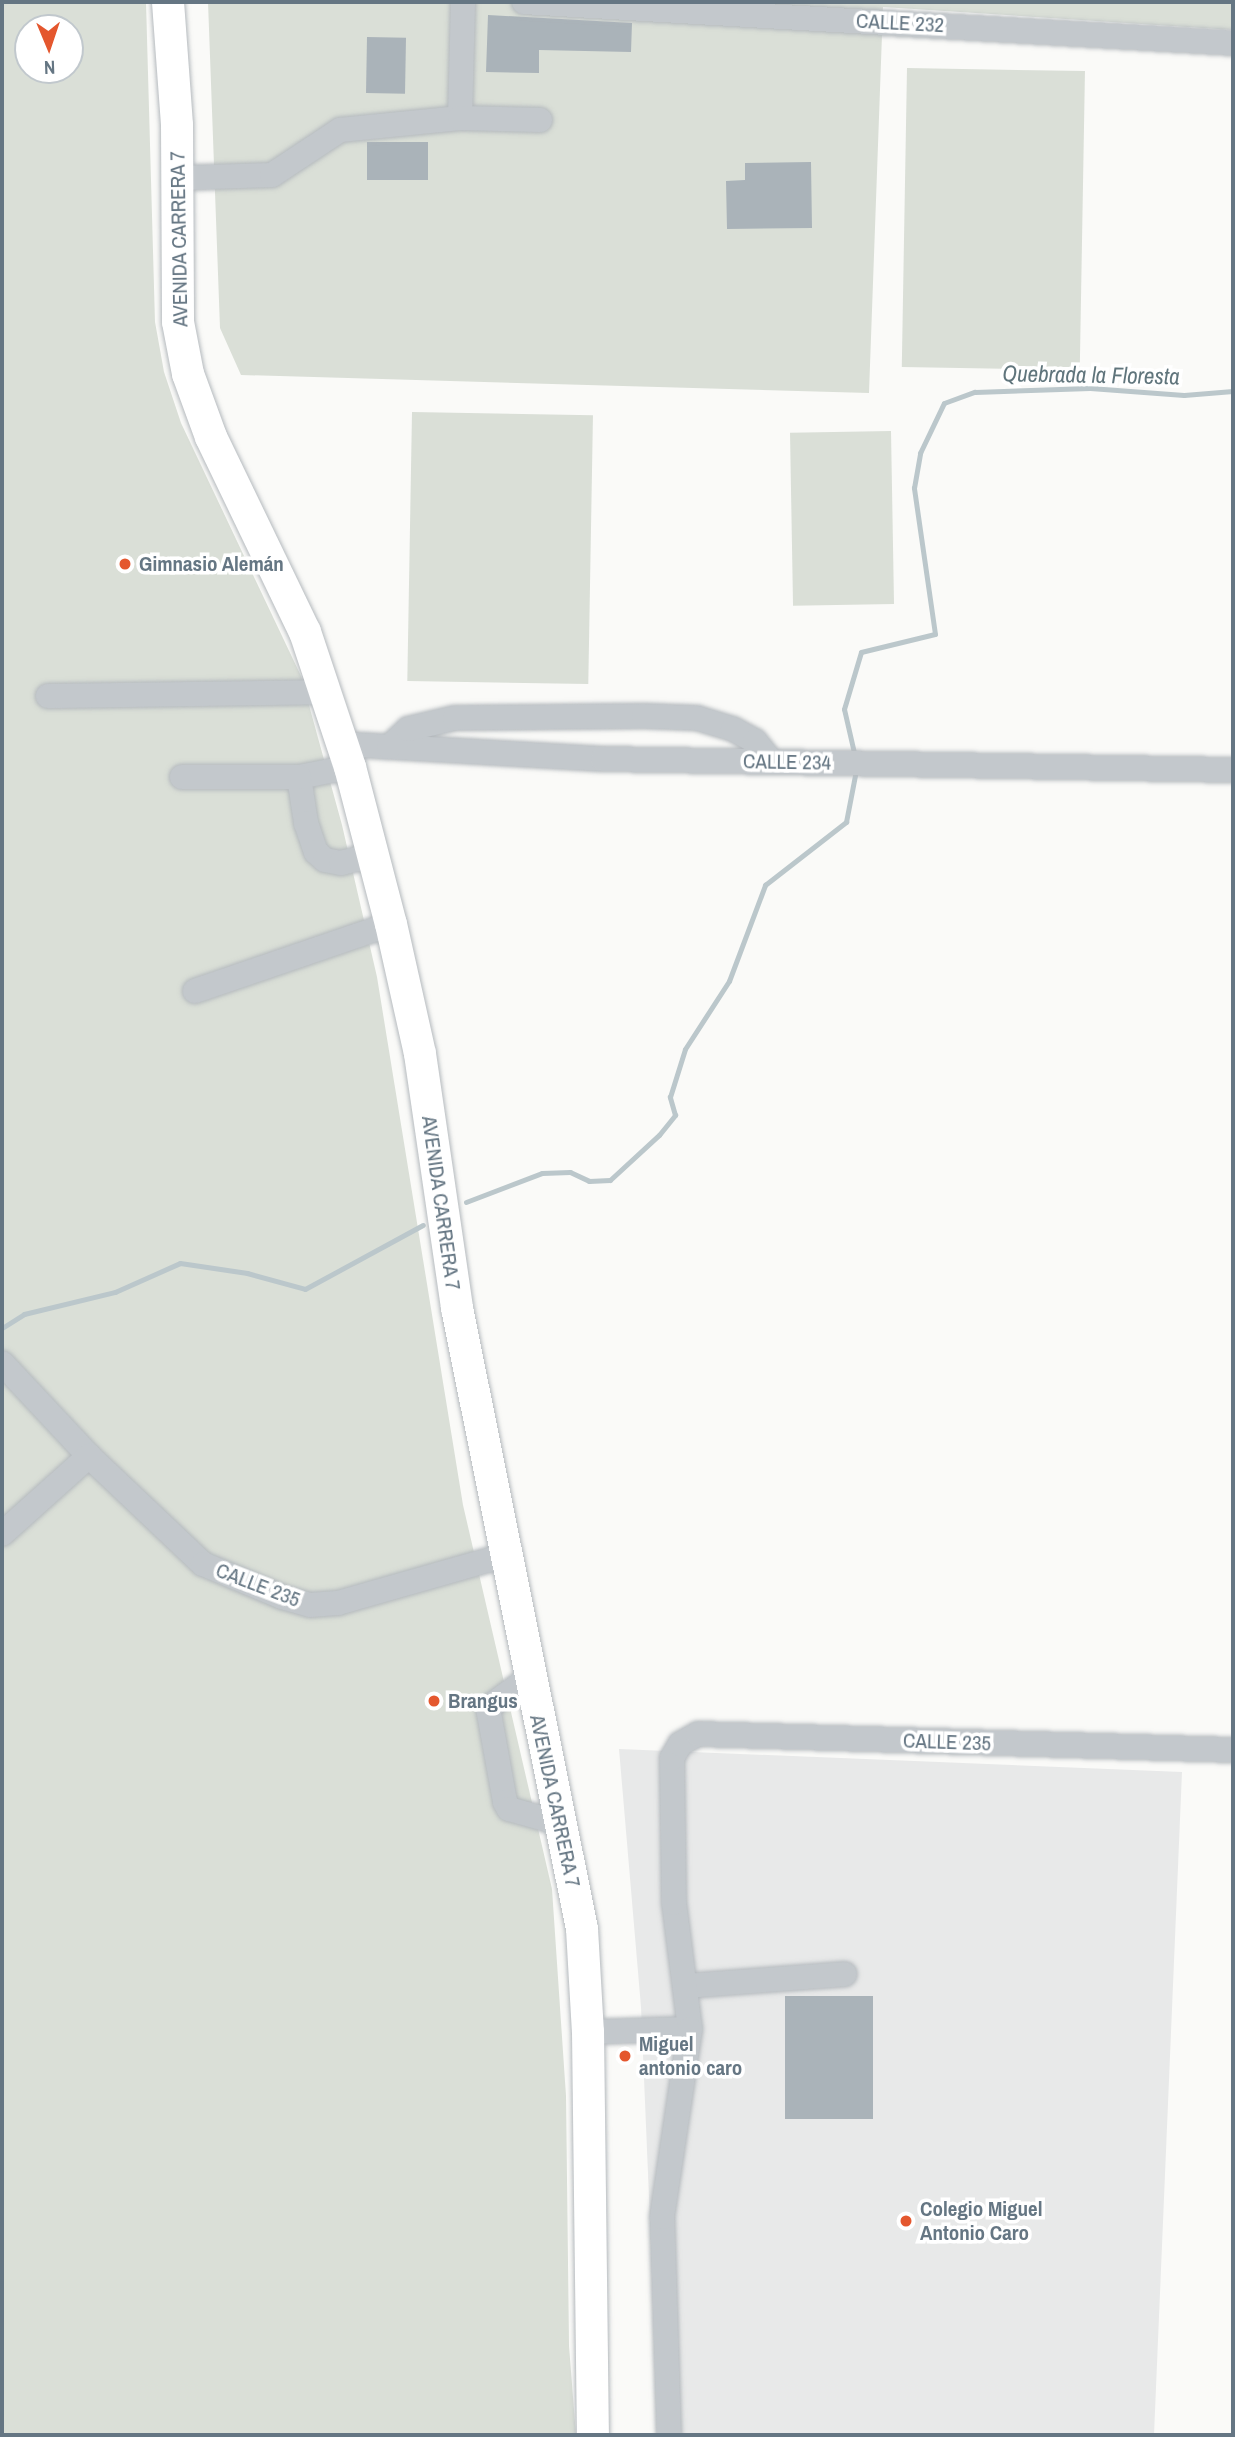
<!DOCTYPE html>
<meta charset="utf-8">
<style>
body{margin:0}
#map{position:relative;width:1235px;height:2437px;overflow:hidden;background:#fafaf8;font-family:"Archivo Narrow",sans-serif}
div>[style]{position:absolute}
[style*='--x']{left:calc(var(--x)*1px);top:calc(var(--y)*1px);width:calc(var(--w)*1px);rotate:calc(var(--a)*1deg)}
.built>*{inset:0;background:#e8e9e9}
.green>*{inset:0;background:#dadfd7;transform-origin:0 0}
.stream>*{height:5px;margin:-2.5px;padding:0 2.5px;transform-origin:2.5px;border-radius:2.5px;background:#bbc7cb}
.building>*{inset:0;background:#aab3b9;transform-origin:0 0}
.roads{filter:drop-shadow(0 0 2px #b5babe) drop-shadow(0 0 2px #b5babe)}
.minor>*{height:24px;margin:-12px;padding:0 12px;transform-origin:12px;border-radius:12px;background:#c3c8cc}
.major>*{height:32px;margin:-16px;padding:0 16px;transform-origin:16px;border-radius:16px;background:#fff}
.dots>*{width:19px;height:19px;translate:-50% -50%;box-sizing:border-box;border:4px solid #fff;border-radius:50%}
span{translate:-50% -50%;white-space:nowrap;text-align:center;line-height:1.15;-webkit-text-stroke:7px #fff;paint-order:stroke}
.street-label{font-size:21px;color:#657683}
.poi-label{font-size:21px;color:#657683;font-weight:700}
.left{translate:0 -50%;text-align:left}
.water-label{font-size:23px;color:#60757c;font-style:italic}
.frame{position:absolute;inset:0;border:4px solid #657683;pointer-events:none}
.north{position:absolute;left:14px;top:14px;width:70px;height:70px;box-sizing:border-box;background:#fff;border:2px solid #c1c8cd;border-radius:50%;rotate:178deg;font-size:19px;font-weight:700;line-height:28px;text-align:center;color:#657683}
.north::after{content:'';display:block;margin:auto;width:24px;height:32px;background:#e4572e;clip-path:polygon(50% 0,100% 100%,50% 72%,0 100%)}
</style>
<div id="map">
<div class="built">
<div style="clip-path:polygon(619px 1749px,1182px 1772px,1154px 2435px,659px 2435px,641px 2007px)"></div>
</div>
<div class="green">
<div style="clip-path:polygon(evenodd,2px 2px,146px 2px,155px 322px,164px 372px,181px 423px,301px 676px,342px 825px,377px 977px,463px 1505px,552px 1889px,566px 2096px,569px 2346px,576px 2435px,2px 2435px,2px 2px,28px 28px,70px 28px,70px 70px,28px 70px,28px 28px)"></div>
<div style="clip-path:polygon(208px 2px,1233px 2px,1233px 30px,883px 7px,869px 393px,241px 375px,220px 328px)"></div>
<div style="left:907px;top:68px;width:178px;height:299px;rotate:1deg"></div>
<div style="left:412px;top:412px;width:181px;height:269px;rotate:1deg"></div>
<div style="left:891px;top:431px;width:173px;height:101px;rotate:89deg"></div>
</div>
<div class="stream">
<div style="--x:855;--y:757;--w:49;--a:-102.9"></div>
<div style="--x:844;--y:709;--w:59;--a:-73.4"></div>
<div style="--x:861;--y:652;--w:76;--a:-13.7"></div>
<div style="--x:935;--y:634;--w:148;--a:-98.2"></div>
<div style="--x:914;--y:488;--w:36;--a:-80"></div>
<div style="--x:920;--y:453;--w:55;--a:-64.4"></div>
<div style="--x:944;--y:403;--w:33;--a:-20"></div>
<div style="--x:975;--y:392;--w:115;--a:-2"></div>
<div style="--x:1090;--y:388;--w:94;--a:4.3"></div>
<div style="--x:1184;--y:395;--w:49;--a:-4.7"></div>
<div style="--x:466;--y:1202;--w:81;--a:-20.9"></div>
<div style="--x:542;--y:1173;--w:28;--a:-2"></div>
<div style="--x:570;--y:1172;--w:21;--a:25"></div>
<div style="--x:589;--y:1181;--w:21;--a:-3"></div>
<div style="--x:610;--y:1180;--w:67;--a:-42.6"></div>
<div style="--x:659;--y:1135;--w:26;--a:-51"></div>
<div style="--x:675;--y:1115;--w:19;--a:-106"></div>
<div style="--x:670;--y:1097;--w:50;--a:-72.6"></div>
<div style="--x:685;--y:1049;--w:81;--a:-57.1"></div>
<div style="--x:729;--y:981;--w:103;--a:-69.4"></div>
<div style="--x:765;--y:885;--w:103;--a:-37.9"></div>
<div style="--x:846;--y:822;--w:53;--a:-79.1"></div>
<div style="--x:2;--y:1328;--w:26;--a:-32"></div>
<div style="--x:24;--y:1314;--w:94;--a:-13.6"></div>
<div style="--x:115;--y:1292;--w:71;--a:-24"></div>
<div style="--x:180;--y:1263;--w:68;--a:8.5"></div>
<div style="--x:247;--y:1273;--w:60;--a:15.4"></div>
<div style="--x:305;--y:1289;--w:134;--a:-28.5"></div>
</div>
<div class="building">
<div style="clip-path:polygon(488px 15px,632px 23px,631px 52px,539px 50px,539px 73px,486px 72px)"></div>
<div style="left:367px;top:37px;width:39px;height:56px;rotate:1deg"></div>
<div style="left:367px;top:142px;width:61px;height:38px"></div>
<div style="clip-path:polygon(811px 162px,812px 228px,727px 229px,726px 181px,745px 180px,745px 163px)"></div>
<div style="left:873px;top:1996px;width:123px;height:88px;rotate:90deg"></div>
</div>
<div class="roads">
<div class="minor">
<div style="--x:524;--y:2;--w:710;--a:3.31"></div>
<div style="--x:460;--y:118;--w:116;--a:-88.5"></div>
<div style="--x:179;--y:178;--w:93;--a:-1.8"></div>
<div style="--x:272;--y:175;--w:82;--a:-33.5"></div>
<div style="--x:340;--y:130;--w:121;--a:-5.7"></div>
<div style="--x:460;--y:118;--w:80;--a:1.4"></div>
<div style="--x:48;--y:696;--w:276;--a:-0.8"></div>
<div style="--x:341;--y:744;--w:262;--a:3.3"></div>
<div style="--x:603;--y:759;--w:630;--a:1"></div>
<div style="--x:389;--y:747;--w:26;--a:-43"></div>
<div style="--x:408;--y:729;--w:48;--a:-13.2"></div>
<div style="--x:455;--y:718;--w:189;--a:-0.6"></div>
<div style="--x:644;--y:716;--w:53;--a:2.2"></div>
<div style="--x:697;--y:718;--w:38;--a:17"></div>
<div style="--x:733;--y:729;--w:25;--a:29"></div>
<div style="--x:755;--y:741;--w:26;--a:51"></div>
<div style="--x:350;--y:767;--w:52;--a:168.9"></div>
<div style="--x:299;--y:777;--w:47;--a:81.3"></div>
<div style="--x:306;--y:823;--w:31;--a:71"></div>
<div style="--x:316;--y:852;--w:12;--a:42"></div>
<div style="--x:325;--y:860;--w:16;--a:11"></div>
<div style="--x:341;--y:863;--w:33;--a:-14"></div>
<div style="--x:182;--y:777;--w:117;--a:0"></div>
<div style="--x:195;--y:991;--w:207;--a:-18.9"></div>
<div style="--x:2;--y:1363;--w:127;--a:46.9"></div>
<div style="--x:89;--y:1456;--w:157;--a:43.5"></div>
<div style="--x:203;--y:1564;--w:86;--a:22.7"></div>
<div style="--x:282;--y:1597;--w:29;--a:16"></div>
<div style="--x:310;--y:1605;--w:28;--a:-4"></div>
<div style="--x:338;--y:1603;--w:175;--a:-15.9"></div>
<div style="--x:2;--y:1534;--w:117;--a:-41.9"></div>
<div style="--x:528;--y:1678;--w:50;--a:143.1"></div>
<div style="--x:488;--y:1708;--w:96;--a:79.7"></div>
<div style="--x:505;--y:1802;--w:8;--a:60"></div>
<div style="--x:509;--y:1809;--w:52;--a:15.6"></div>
<div style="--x:686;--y:1986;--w:159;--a:-4.3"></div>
<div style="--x:588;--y:2032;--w:102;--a:-1.7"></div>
<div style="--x:690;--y:2029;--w:127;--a:-97.2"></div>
<div style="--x:674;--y:1903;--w:145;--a:-90.8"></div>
<div style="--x:672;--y:1758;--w:16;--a:-60"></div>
<div style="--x:680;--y:1744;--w:21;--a:-29"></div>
<div style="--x:698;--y:1734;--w:535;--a:1.71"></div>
<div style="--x:669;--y:2435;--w:218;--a:-91.8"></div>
<div style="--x:662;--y:2217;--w:190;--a:-81.5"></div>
</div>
<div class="major">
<div style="--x:168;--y:2;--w:123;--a:85.8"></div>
<div style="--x:177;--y:125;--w:197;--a:89.7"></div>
<div style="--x:178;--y:322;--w:53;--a:79.1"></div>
<div style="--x:188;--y:374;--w:67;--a:69.9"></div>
<div style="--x:211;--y:437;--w:216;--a:64.3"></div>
<div style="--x:305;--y:632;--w:142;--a:71.6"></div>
<div style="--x:350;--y:767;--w:162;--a:75.4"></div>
<div style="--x:391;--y:924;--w:133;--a:77.4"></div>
<div style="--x:420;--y:1054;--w:257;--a:81.7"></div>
<div style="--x:457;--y:1308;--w:633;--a:78.62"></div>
<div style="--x:582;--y:1929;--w:103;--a:86.7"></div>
<div style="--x:588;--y:2032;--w:403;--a:89.3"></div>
</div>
</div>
<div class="dots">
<div style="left:125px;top:564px;background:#e4572e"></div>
<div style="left:434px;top:1701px;background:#e4572e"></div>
<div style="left:625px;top:2056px;background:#e4572e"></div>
<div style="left:906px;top:2221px;background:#e4572e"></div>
</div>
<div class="street-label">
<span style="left:900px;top:23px;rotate:3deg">CALLE 232</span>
<span style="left:179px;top:239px;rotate:-91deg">AVENIDA CARRERA 7</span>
<span style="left:787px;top:762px;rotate:1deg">CALLE 234</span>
<span style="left:441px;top:1203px;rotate:82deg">AVENIDA CARRERA 7</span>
<span style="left:258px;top:1585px;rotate:21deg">CALLE 235</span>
<span style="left:947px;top:1742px;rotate:2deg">CALLE 235</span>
<span style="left:555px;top:1801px;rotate:78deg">AVENIDA CARRERA 7</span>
</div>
<div class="poi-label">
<span class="left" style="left:139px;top:564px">Gimnasio Alemán</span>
<span class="left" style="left:448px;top:1701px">Brangus</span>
<span class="left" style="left:639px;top:2056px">Miguel<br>antonio caro</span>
<span class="left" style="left:920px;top:2221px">Colegio Miguel<br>Antonio Caro</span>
</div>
<div class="water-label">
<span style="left:1091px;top:375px;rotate:1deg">Quebrada la Floresta</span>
</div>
<div class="frame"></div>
<div class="north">N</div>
</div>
